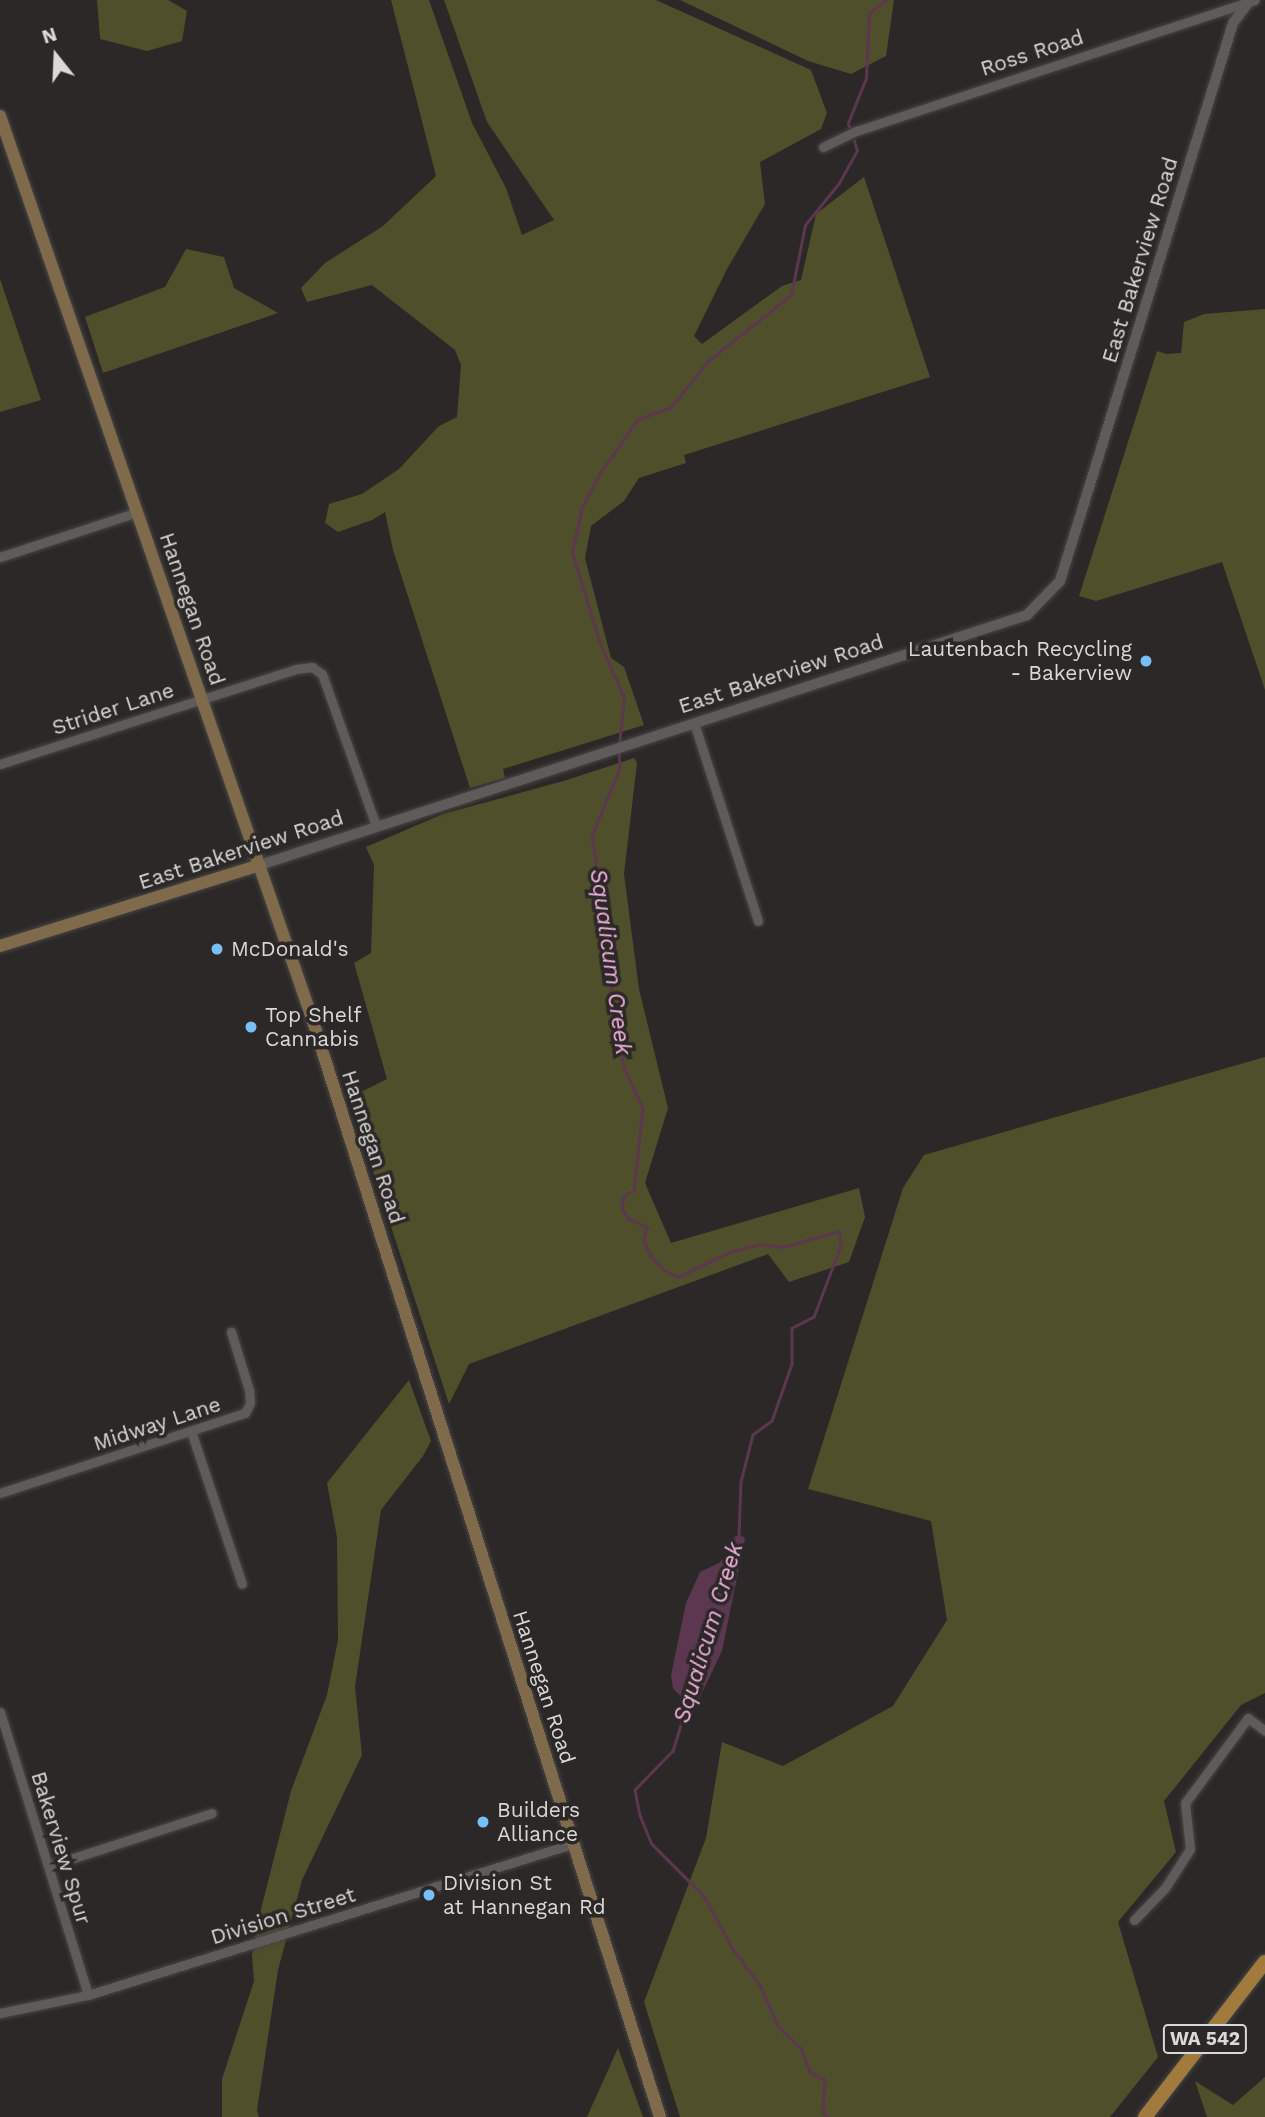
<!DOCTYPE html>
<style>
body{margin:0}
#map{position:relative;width:1265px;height:2117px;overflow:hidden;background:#2b2827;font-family:"Work Sans",sans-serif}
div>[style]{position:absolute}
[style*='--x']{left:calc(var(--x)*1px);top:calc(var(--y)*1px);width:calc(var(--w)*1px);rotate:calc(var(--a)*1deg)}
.green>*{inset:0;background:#504f2b}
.water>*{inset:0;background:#5c3750}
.stream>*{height:2.5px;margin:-1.25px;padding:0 1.25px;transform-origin:1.25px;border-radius:1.25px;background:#5c3750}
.roads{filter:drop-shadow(0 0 2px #474544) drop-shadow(0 0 2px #474544)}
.minor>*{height:9px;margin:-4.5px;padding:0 4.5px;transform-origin:4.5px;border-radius:4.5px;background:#5e5b5a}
.tertiary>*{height:10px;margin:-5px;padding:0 5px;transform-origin:5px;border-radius:5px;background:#5e5b5a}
.secondary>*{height:12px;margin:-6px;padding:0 6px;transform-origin:6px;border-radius:6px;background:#7f6b4c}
.primary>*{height:14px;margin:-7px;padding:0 7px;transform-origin:7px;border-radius:7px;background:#a07b3d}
.dots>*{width:19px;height:19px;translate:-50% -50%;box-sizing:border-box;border:4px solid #2b2827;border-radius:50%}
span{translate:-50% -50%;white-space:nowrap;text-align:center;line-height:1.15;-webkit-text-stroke:7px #2b2827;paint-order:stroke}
.shield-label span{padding:2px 5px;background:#2b2827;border:2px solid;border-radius:5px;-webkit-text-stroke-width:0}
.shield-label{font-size:19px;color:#dad9d8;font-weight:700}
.street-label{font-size:21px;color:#dad9d8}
.poi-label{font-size:21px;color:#dad9d8}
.right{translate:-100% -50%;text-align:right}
.left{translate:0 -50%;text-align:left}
.water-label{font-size:23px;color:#f1afdb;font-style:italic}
.north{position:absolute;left:21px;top:21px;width:70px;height:70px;-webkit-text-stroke:5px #2b2827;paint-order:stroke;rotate:342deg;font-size:19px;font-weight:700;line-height:28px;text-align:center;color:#dad9d8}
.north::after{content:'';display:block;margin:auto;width:24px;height:32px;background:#dad9d8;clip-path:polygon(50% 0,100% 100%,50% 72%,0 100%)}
</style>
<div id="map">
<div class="green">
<div style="clip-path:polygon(97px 0,168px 0,187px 11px,182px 41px,147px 51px,100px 39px)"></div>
<div style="clip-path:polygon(391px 0,429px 0,472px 123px,506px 188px,522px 235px,554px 220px,487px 122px,444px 0,656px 0,811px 70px,827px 113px,821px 129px,760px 162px,765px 204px,727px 269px,694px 336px,702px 344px,782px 286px,801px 280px,816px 214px,864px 177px,930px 377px,684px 455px,686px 463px,639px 478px,624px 501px,591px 526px,585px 558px,611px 658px,624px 667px,644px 725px,503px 769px,505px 778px,470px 788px,393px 550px,385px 512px,372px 520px,338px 532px,325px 523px,329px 504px,362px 494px,399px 469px,439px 426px,457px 417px,461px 365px,455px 350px,372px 285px,307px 302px,301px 288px,325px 263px,383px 226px,436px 176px)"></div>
<div style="clip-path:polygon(680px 0,894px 0,886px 56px,851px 74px,808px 61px)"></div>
<div style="clip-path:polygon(186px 249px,224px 257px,234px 288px,278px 313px,103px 373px,85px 317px,165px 287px)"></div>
<div style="clip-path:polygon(0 279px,41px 400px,0 412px)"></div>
<div style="clip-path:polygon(1265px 309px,1265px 690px,1222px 562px,1096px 601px,1079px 596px,1157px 351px,1166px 354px,1181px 353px,1184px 322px,1204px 314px)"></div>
<div style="clip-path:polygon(634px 758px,637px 763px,624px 874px,639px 989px,668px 1108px,645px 1183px,671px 1243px,859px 1188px,865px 1217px,849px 1262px,789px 1282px,768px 1254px,469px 1364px,449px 1404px,349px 1098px,387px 1079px,354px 963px,371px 953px,374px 865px,366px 847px,443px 814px,567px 780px)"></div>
<div style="clip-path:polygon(1265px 1057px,1265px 1693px,1241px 1705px,1164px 1801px,1176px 1852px,1118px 1922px,1158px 2057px,1110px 2117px,680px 2117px,644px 2002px,706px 1838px,722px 1742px,783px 1766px,893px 1706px,947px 1620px,931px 1521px,808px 1489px,903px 1188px,924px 1155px)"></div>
<div style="clip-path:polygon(409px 1380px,431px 1441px,423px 1456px,381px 1510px,355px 1687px,362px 1755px,302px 1880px,278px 1970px,257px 2110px,259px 2117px,222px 2117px,222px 2079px,254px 1981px,252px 1956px,257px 1925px,291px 1791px,327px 1695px,338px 1640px,337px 1537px,327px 1483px)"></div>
<div style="clip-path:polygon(618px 2048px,643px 2117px,587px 2117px)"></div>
<div style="clip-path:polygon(1265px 2077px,1265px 2117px,1207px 2117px,1195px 2081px,1233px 2105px)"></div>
</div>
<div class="water">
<div style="clip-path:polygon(740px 1535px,745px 1538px,722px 1651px,698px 1701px,685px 1701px,673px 1688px,671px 1675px,686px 1603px,700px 1572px,719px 1563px,730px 1551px,734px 1537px)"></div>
</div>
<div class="stream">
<div style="--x:849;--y:127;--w:4;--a:-104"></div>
<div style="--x:848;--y:123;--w:48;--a:-68.2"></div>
<div style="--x:866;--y:78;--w:65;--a:-87.4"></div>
<div style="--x:869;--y:13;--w:21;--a:-37"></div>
<div style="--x:619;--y:744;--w:46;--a:-83.8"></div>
<div style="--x:624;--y:698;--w:62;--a:-113.7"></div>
<div style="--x:599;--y:641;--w:93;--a:-106.9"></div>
<div style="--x:572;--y:552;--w:46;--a:-77.5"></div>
<div style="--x:582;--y:507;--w:38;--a:-62"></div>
<div style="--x:600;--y:473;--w:66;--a:-54.9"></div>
<div style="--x:638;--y:419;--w:35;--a:-20"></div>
<div style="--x:671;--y:407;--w:59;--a:-51.2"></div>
<div style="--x:708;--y:361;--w:106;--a:-38.5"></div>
<div style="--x:791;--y:295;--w:71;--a:-78.7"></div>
<div style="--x:805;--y:225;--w:54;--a:-51"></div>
<div style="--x:839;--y:183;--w:37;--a:-61"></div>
<div style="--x:857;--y:151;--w:10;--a:-107"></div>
<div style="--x:619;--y:751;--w:18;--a:87"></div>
<div style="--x:620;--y:769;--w:73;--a:112.7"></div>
<div style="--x:592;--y:836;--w:84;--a:80.4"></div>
<div style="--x:606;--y:919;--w:107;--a:85.2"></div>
<div style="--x:615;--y:1026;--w:45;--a:77.2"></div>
<div style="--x:625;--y:1070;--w:42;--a:64.7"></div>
<div style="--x:643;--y:1108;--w:83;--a:96.2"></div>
<div style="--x:634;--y:1191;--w:11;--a:153"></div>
<div style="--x:624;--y:1196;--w:12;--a:99"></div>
<div style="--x:622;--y:1208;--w:12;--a:59"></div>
<div style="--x:628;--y:1218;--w:21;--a:25"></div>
<div style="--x:647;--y:1227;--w:13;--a:103"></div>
<div style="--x:644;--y:1240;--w:17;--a:66"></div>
<div style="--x:651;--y:1256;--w:19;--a:47"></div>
<div style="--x:664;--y:1270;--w:16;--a:27"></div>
<div style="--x:678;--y:1277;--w:58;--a:-25.7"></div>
<div style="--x:730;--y:1252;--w:30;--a:-15"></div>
<div style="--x:759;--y:1244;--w:24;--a:7"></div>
<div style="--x:783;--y:1247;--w:58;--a:-15.9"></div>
<div style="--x:839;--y:1231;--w:15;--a:82"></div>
<div style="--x:841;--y:1246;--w:76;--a:110.8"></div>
<div style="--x:814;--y:1317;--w:25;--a:153"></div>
<div style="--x:792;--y:1328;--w:36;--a:90"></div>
<div style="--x:792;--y:1364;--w:60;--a:109.3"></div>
<div style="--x:772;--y:1421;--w:24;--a:144"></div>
<div style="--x:753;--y:1435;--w:49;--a:104.3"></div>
<div style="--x:741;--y:1482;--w:55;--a:92.1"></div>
<div style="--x:690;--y:1697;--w:57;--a:107.5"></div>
<div style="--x:673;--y:1751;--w:54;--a:134.3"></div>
<div style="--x:635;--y:1790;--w:25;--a:79"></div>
<div style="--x:640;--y:1815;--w:31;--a:68"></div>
<div style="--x:652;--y:1844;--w:74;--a:45"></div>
<div style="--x:704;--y:1896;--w:60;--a:61.3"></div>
<div style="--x:733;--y:1949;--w:45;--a:53.1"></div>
<div style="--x:760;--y:1985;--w:45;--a:66.3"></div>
<div style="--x:778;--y:2026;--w:32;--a:44"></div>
<div style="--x:801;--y:2048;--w:26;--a:69"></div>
<div style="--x:810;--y:2072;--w:17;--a:28"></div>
<div style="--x:825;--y:2080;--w:31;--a:94"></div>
<div style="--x:823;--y:2111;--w:7;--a:56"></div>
</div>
<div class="roads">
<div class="minor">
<div style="--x:823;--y:147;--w:37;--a:-26"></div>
<div style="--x:856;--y:131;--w:414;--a:-18.2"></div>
<div style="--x:0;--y:557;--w:145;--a:-18.1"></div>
<div style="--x:694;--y:723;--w:208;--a:72.1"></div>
<div style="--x:0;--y:764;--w:311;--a:-17.8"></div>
<div style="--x:296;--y:669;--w:16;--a:-7"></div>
<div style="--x:312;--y:667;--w:12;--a:35"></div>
<div style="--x:322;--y:674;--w:161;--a:70.4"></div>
<div style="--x:191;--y:1431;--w:161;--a:71.6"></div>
<div style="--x:0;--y:1493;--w:258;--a:-18.1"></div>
<div style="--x:245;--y:1413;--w:11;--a:-63"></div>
<div style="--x:250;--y:1403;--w:13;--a:-94"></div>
<div style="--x:249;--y:1390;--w:61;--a:-107.2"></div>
<div style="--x:0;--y:1712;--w:296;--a:72.7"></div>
<div style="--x:49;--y:1866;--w:171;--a:-18"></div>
<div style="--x:1134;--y:1920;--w:45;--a:-45.9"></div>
<div style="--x:1165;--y:1888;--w:46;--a:-57.3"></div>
<div style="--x:1190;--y:1849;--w:46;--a:-96.2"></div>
<div style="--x:1185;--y:1803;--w:106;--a:-53.5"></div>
<div style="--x:1248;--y:1718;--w:21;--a:37"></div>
<div style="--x:0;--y:2013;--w:90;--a:-11.6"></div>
<div style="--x:88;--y:1995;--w:510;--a:-17.33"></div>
</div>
<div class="tertiary">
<div style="--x:260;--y:865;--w:807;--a:-18.05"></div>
<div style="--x:1027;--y:615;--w:47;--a:-45.9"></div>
<div style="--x:1060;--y:581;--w:584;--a:-72.77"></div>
<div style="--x:1233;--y:23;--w:26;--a:-53"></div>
<div style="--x:1249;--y:2;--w:6;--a:-18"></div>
</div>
<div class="secondary">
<div style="--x:0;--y:116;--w:948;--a:70.92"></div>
<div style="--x:310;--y:1012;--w:1159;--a:72.42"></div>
<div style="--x:0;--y:946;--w:272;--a:-17.3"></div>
</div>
<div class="primary">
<div style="--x:1145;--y:2117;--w:196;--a:-52.3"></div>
</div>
</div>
<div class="dots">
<div style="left:1146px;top:661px;background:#77bff7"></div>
<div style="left:217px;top:949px;background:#77bff7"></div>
<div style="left:251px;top:1027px;background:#77bff7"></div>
<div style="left:483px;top:1822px;background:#77bff7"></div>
<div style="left:429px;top:1895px;background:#77bff7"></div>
</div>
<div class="shield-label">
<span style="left:1205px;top:2039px">WA 542</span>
</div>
<div class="street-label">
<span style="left:1032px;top:53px;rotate:-18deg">Ross Road</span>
<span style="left:1140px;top:260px;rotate:-73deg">East Bakerview Road</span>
<span style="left:192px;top:609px;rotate:71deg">Hannegan Road</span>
<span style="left:781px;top:674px;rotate:-18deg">East Bakerview Road</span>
<span style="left:113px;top:709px;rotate:-18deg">Strider Lane</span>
<span style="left:241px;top:850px;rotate:-18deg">East Bakerview Road</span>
<span style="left:373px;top:1147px;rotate:72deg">Hannegan Road</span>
<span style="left:157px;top:1424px;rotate:-18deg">Midway Lane</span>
<span style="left:544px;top:1687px;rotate:72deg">Hannegan Road</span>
<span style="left:61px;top:1848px;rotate:73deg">Bakerview Spur</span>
<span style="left:283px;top:1916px;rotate:-17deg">Division Street</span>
</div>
<div class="poi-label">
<span class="right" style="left:1132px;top:661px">Lautenbach Recycling<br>- Bakerview</span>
<span class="left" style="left:231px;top:949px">McDonald's</span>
<span class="left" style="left:265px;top:1027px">Top Shelf<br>Cannabis</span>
<span class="left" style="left:497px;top:1822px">Builders<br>Alliance</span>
<span class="left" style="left:443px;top:1895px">Division St<br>at Hannegan Rd</span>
</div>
<div class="water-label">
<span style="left:610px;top:962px;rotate:82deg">Squalicum Creek</span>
<span style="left:709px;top:1633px;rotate:-73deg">Squalicum Creek</span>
</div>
<div class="north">N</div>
</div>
